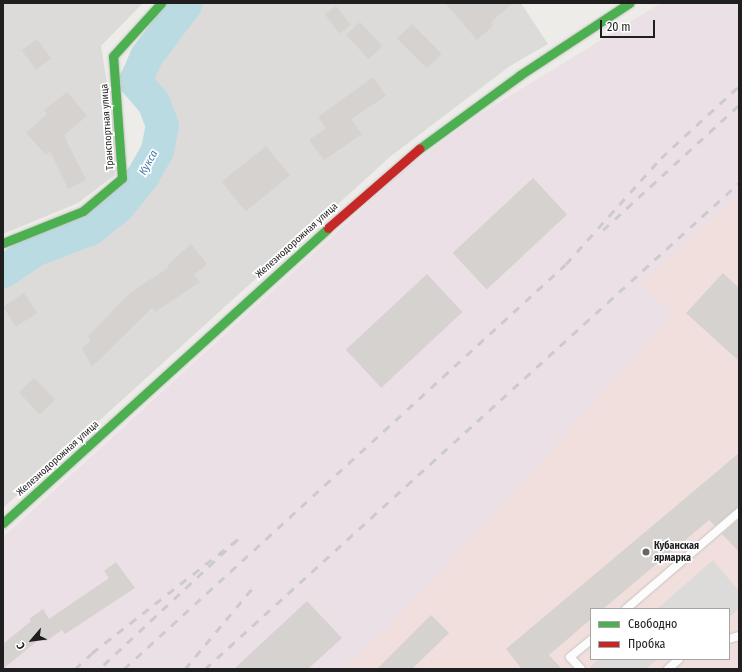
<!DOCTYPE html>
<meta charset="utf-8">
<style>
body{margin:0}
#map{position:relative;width:742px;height:672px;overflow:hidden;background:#eeece8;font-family:"Fira Sans Condensed",sans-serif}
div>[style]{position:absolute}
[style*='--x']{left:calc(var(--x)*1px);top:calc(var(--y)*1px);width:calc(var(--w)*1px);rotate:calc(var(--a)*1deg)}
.residential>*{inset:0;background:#dddbd9}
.commercial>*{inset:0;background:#f0dfdd}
.industrial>*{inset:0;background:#ece0e7}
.religious>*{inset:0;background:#dcdbd9}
.river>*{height:33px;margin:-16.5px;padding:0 16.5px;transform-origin:16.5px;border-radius:16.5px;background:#badbe2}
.building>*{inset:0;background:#d5d2cf;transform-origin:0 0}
.roads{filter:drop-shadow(0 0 1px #c6c6c4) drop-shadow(0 0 1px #c6c6c4)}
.lane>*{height:8px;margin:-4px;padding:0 4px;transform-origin:4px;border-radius:4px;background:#fcfcfc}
.fast>*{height:9px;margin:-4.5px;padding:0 4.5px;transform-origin:4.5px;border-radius:4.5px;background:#4caf50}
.jam>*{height:9px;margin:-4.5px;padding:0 4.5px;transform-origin:4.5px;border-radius:4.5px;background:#c62828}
.rail>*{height:3px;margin-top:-1.5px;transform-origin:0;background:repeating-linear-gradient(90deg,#cbcbca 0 8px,transparent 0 16px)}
.dots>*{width:11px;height:11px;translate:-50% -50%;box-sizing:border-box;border:2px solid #fff;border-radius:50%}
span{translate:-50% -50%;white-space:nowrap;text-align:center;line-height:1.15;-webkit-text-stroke:3.5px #fff;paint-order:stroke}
.street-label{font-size:10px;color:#1f1f1f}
.poi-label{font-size:10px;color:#1f1f1f;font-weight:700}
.left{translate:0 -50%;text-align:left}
.water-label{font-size:11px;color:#437aad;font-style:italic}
.frame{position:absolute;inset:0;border:4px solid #1f1f1f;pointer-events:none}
.legend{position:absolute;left:590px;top:608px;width:140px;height:52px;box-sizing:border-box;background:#fff;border:1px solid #a5a5a5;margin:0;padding:5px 7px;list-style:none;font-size:12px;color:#1f1f1f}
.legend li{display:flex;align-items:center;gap:8px;height:20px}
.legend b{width:20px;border:1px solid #a5a5a5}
.north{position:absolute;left:12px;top:620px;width:40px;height:40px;-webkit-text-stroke:3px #fff;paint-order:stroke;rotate:242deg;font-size:11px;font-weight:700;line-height:16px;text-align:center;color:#1f1f1f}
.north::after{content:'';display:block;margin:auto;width:14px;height:18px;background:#1f1f1f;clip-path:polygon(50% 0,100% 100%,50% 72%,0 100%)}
.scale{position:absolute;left:600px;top:20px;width:55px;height:18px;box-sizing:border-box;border:2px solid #1f1f1f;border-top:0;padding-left:5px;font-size:12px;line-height:14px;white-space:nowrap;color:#1f1f1f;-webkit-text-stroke:3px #fff;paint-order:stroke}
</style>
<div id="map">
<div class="residential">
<div style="clip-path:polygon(3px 3px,143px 3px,101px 46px,114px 126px,115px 175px,78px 203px,3px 234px)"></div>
<div style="clip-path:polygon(195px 3px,521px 3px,548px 44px,510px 66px,391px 156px,3px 508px,3px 280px,38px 257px,90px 235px,125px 210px,149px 181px,166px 151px,170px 124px,148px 72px)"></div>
</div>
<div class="commercial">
<div style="clip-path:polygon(evenodd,739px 194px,739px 669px,343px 669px,386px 630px,526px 479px,673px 313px,640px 284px,739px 194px,591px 609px,729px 609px,729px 659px,591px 659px,591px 609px)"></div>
</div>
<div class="industrial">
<div style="clip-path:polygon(661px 3px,739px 3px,739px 194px,641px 284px,673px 313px,526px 479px,386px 630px,343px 669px,3px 669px,3px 537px,408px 167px,477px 116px)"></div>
</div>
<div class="religious">
<div style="clip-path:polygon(713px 560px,739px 591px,739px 609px,729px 617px,729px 609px,657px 609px)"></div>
<div style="clip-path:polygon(599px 659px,658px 659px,646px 669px,592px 669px,590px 667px)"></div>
</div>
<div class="river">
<div style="--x:3;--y:271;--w:40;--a:-34"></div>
<div style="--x:36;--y:249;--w:57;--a:-20.7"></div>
<div style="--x:89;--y:229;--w:37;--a:-38"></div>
<div style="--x:118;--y:206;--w:40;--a:-51"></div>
<div style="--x:143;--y:175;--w:29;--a:-61"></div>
<div style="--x:157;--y:150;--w:25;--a:-79"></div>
<div style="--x:162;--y:125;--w:25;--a:-111"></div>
<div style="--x:153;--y:102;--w:28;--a:-131"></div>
<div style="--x:135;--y:81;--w:27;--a:-66"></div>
<div style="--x:146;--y:56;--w:66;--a:-53"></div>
</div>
<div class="building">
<div style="clip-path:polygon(445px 3px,513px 3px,491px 22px,493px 26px,477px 40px)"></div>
<div style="left:336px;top:6px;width:24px;height:14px;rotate:52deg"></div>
<div style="left:360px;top:22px;width:33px;height:19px;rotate:47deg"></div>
<div style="left:412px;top:24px;width:42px;height:21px;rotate:45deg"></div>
<div style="left:37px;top:39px;width:24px;height:19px;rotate:54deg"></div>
<div style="clip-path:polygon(373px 77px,386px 96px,351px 119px,362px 134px,324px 160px,309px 140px,326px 128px,318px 117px)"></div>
<div style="clip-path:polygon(67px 92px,87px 116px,64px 135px,86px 180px,68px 189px,50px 151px,46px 155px,26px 133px,47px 114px,44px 110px)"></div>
<div style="left:266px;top:146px;width:38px;height:57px;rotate:51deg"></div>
<div style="left:533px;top:178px;width:50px;height:110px;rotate:47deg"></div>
<div style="clip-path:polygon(191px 244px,207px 264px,194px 275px,200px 282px,155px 312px,152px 308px,92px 367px,82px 348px,91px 341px,88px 336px,131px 292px,169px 267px,167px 265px)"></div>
<div style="clip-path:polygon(723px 273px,739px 288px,739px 361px,686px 313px)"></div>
<div style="left:427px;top:274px;width:52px;height:111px;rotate:47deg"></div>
<div style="left:24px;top:293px;width:24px;height:25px;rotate:57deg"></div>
<div style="left:34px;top:378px;width:30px;height:21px;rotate:46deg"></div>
<div style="clip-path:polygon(739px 453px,739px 507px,715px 526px,709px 520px,603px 609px,591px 609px,591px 619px,549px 655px,562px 669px,522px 669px,506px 649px)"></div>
<div style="clip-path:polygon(739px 519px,739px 552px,722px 534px)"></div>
<div style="clip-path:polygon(116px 562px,135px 588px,65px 634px,62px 630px,45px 642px,42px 637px,3px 669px,3px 644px,31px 621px,29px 619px,43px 609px,49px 619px,109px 578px,104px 571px)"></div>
<div style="clip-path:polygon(307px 601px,342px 638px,308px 669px,234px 669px)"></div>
<div style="clip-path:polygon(431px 615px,449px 633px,412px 669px,377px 669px)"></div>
</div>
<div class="roads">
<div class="lane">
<div style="--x:626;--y:609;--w:149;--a:-40.6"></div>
<div style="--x:729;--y:639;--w:10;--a:-17"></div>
<div style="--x:581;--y:669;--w:16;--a:-133"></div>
<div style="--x:570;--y:657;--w:27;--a:-39"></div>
<div style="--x:668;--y:669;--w:15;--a:-42"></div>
</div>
<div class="fast">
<div style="--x:419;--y:149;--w:125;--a:-36.2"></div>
<div style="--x:520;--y:75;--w:131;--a:-33.4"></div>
<div style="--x:3;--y:243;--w:86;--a:-21.8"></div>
<div style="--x:83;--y:211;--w:51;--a:-40.2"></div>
<div style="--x:122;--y:178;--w:122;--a:-94.2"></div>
<div style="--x:113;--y:56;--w:72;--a:-47.8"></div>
<div style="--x:3;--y:523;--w:439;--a:-42.2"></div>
</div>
<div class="jam">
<div style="--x:328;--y:228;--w:121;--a:-41"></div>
</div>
</div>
<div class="rail">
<div style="--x:603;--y:230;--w:185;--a:-42.6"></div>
<div style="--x:75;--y:669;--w:23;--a:-43"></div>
<div style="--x:92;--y:653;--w:185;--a:-38"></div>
<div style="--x:238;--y:539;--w:190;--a:136.9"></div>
<div style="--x:124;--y:669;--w:599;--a:-42.5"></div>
<div style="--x:566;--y:264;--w:142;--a:-48.1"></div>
<div style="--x:661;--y:158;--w:106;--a:-42.7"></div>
<div style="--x:185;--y:669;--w:109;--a:-50.2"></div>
<div style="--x:205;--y:669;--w:722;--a:-42.31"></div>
</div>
<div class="dots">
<div style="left:646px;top:552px;background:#676765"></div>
</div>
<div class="street-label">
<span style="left:108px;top:127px;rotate:-94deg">Транспортная улица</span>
<span style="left:297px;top:241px;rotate:-42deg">Железнодорожная улица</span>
<span style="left:58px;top:459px;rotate:-42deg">Железнодорожная улица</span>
</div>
<div class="poi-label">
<span class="left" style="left:654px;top:552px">Кубанская<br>ярмарка</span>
</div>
<div class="water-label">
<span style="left:149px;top:163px;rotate:-61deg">Кукса</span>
</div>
<div class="frame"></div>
<ul class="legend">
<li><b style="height:5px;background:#4caf50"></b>Свободно</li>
<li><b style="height:5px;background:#c62828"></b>Пробка</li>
</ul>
<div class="north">С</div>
<div class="scale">20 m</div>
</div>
